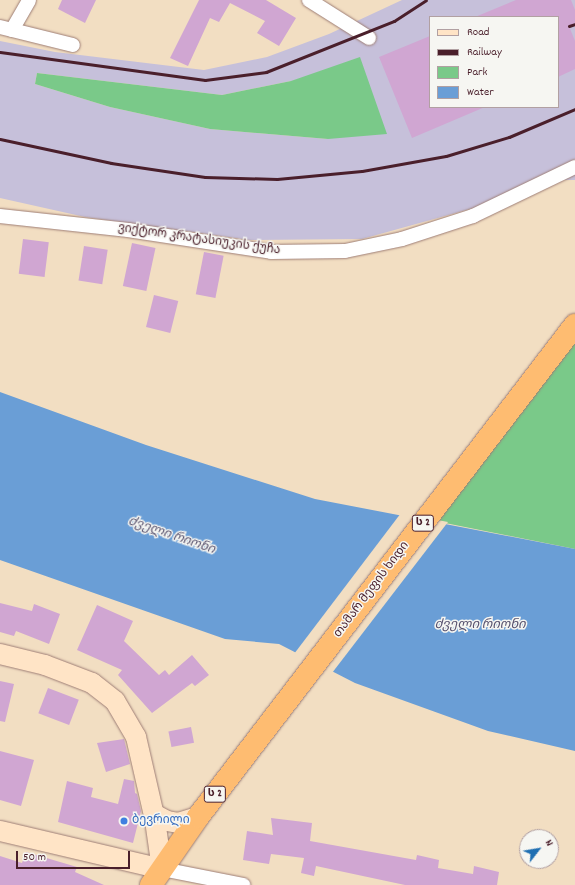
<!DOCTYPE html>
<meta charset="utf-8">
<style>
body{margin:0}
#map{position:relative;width:575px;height:885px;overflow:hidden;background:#f2dec2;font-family:Dekko,"Noto Sans Georgian",sans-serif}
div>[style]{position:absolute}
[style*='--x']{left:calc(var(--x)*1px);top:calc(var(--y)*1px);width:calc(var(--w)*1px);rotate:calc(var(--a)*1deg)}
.industrial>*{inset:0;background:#c6c0da}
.green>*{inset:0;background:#7ac989}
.water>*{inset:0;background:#6a9ed6}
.pier>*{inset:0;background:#f2dec2}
.building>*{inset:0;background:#d0a6d2;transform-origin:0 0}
.roads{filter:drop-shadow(0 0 1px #9e7e76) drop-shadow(0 0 1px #9e7e76)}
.street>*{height:14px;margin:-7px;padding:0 7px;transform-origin:7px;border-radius:7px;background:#fff}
.secondary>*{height:20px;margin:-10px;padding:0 10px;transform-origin:10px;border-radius:10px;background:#ffe4c6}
.highway>*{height:22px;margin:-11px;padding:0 11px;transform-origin:11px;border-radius:11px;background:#febc71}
.rail>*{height:3px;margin:-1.5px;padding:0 1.5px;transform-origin:1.5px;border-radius:1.5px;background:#4a1f2b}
.dots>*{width:11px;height:11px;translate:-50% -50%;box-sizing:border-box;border:2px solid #f6f6f2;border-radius:50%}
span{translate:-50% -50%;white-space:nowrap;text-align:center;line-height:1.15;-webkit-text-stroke:3px #f6f6f2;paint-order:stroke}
.shield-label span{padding:1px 3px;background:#f6f6f2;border:1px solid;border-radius:3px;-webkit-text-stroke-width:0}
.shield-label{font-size:11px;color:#4a1f2b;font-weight:700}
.street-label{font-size:12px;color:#4a1f2b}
.shop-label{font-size:12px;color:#366cbe}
.left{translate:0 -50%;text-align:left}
.water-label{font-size:13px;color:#57526f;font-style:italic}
.legend{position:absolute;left:429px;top:16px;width:130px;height:92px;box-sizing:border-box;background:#f6f6f2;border:1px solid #b1a0a2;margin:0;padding:5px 7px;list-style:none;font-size:12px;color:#4a1f2b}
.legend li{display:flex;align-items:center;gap:8px;height:20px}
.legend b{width:20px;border:1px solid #b1a0a2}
.north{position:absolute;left:519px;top:829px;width:40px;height:40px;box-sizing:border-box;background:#f6f6f2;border:1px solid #b1a0a2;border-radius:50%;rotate:59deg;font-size:11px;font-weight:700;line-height:16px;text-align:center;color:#4a1f2b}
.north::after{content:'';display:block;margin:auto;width:14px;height:18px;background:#1f6fb2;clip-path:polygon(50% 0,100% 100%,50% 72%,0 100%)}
.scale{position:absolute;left:16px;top:851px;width:114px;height:18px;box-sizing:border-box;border:2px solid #4a1f2b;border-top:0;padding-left:5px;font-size:12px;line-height:14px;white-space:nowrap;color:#4a1f2b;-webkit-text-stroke:3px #f6f6f2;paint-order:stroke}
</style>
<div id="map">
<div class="industrial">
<div style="clip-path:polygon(evenodd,402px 0,575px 0,575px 180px,551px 180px,481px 206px,362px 239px,249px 240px,85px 217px,0 198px,0 41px,55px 52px,204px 70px,267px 57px,329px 34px,402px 0,430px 17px,558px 17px,558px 107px,430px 107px,430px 17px,402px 0,37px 73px,222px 95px,291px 81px,328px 139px,210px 129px,110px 107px,35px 84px,37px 73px)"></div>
</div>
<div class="green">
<div style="clip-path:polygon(360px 57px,387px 134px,328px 139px,210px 129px,110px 107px,35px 84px,37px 73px,222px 95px,291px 81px)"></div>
<div style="clip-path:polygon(575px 336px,575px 549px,430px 520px)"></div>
</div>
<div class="water">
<div style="clip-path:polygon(0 392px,146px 445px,315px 499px,575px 549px,575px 751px,488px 731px,355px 683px,279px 644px,225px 639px,0 560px)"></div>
</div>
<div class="pier">
<div style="clip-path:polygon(401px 513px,448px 522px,332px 673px,294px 654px)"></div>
</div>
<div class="building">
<div style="clip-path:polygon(62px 0,96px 0,85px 23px,58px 9px)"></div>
<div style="clip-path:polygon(199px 0,266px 0,296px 18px,279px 46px,257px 33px,265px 21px,230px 3px,219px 22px,210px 18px,188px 66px,170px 58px)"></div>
<div style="clip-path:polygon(516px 0,571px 0,575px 10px,575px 23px,569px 26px,575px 41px,575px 69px,558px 77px,558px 17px,475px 17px)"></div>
<div style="clip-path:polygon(430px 36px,430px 107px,485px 107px,412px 138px,379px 57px)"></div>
<div style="left:23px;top:239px;width:26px;height:35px;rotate:7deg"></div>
<div style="left:132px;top:243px;width:24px;height:44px;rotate:12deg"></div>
<div style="left:84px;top:246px;width:24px;height:35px;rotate:9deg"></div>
<div style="left:204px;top:252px;width:20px;height:43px;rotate:11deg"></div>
<div style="left:154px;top:295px;width:25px;height:33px;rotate:14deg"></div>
<div style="clip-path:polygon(0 603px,32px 611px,34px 604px,60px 614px,49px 644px,16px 631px,14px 636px,0 632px)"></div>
<div style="clip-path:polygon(97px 605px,133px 621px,124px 641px,159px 675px,165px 670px,169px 675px,192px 655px,209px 675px,195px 686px,192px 683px,152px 713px,118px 675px,122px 670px,77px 650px)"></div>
<div style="clip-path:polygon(0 681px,14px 684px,5px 722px,0 721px)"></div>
<div style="left:48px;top:688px;width:33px;height:27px;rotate:21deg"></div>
<div style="left:191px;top:727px;width:16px;height:23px;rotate:79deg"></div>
<div style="clip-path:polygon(124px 739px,130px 764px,106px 772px,97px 743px)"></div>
<div style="clip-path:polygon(0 751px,34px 760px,21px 806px,0 800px)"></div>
<div style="clip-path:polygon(124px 779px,134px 781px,135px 793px,137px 794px,141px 811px,133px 843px,58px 822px,67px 781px,93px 788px,91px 797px,118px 804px)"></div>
<div style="clip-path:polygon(271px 818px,312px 823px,310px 841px,416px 860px,417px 855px,439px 860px,438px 868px,473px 874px,474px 866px,499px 872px,497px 885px,405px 885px,316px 866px,314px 876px,301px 873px,304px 858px,271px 854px,269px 864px,243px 860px,247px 831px,273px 835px)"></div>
<div style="clip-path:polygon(26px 852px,77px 867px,75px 872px,104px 885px,0 885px,0 856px,22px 863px)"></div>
</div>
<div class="roads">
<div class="street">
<div style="--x:309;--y:0;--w:71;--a:32.3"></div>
<div style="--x:0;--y:27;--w:75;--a:13.9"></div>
<div style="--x:12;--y:30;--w:34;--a:-60"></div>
<div style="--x:0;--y:216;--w:129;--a:6.2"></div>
<div style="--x:128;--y:230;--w:145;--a:8.7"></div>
<div style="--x:271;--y:252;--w:74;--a:-0.8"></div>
<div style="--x:345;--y:251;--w:58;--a:-11.9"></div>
<div style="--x:402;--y:239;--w:75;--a:-17.9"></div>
<div style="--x:473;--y:216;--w:113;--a:-25.7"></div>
<div style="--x:162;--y:869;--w:83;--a:11.2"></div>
</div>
<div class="secondary">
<div style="--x:0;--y:654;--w:46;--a:13.7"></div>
<div style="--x:45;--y:665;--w:50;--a:21"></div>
<div style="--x:92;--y:683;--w:29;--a:38"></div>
<div style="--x:115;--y:701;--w:42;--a:59.7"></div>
<div style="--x:136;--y:737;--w:85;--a:77.1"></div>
<div style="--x:155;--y:820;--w:49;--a:81.9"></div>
<div style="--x:162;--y:869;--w:166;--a:-166.8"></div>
<div style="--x:154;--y:814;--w:15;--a:28"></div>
<div style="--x:167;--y:821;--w:11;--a:10"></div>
<div style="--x:178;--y:823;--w:21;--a:-17"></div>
</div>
<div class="highway">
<div style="--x:151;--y:885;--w:83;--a:-55.3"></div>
<div style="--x:198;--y:817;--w:620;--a:-52.54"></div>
</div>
</div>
<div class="rail">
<div style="--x:569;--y:26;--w:6;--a:-18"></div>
<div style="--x:0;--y:52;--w:207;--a:7.8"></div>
<div style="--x:205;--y:80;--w:62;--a:-7.5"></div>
<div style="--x:266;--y:72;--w:138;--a:-21.7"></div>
<div style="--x:394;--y:21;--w:38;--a:-33"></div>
<div style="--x:0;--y:139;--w:114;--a:12.2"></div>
<div style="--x:111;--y:163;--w:95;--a:8.5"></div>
<div style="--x:205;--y:177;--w:72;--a:1.6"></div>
<div style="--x:277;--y:179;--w:85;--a:-5.4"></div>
<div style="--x:362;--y:171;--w:85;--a:-10.1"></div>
<div style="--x:446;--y:156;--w:66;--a:-16.8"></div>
<div style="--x:509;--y:137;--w:72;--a:-23"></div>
</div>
<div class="dots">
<div style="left:124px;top:821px;background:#3f7fe0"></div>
</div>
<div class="shield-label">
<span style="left:423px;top:523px">ს 2</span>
<span style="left:215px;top:794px">ს 2</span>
</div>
<div class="street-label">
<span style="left:199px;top:240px;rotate:8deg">ვიქტორ კრატასიუკის ქუჩა</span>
<span style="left:372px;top:590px;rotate:-53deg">თამარ მეფის ხიდი</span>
</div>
<div class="shop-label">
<span class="left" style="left:132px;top:821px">ბევრილი</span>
</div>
<div class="water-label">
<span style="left:171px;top:537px;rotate:19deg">ძველი რიონი</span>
<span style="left:480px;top:626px">ძველი რიონი</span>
</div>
<ul class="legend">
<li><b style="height:5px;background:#ffe4c6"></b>Road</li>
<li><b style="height:5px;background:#4a1f2b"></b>Railway</li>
<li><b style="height:11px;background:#7ac989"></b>Park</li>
<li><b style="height:11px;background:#6a9ed6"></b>Water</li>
</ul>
<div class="north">N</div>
<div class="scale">50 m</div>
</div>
